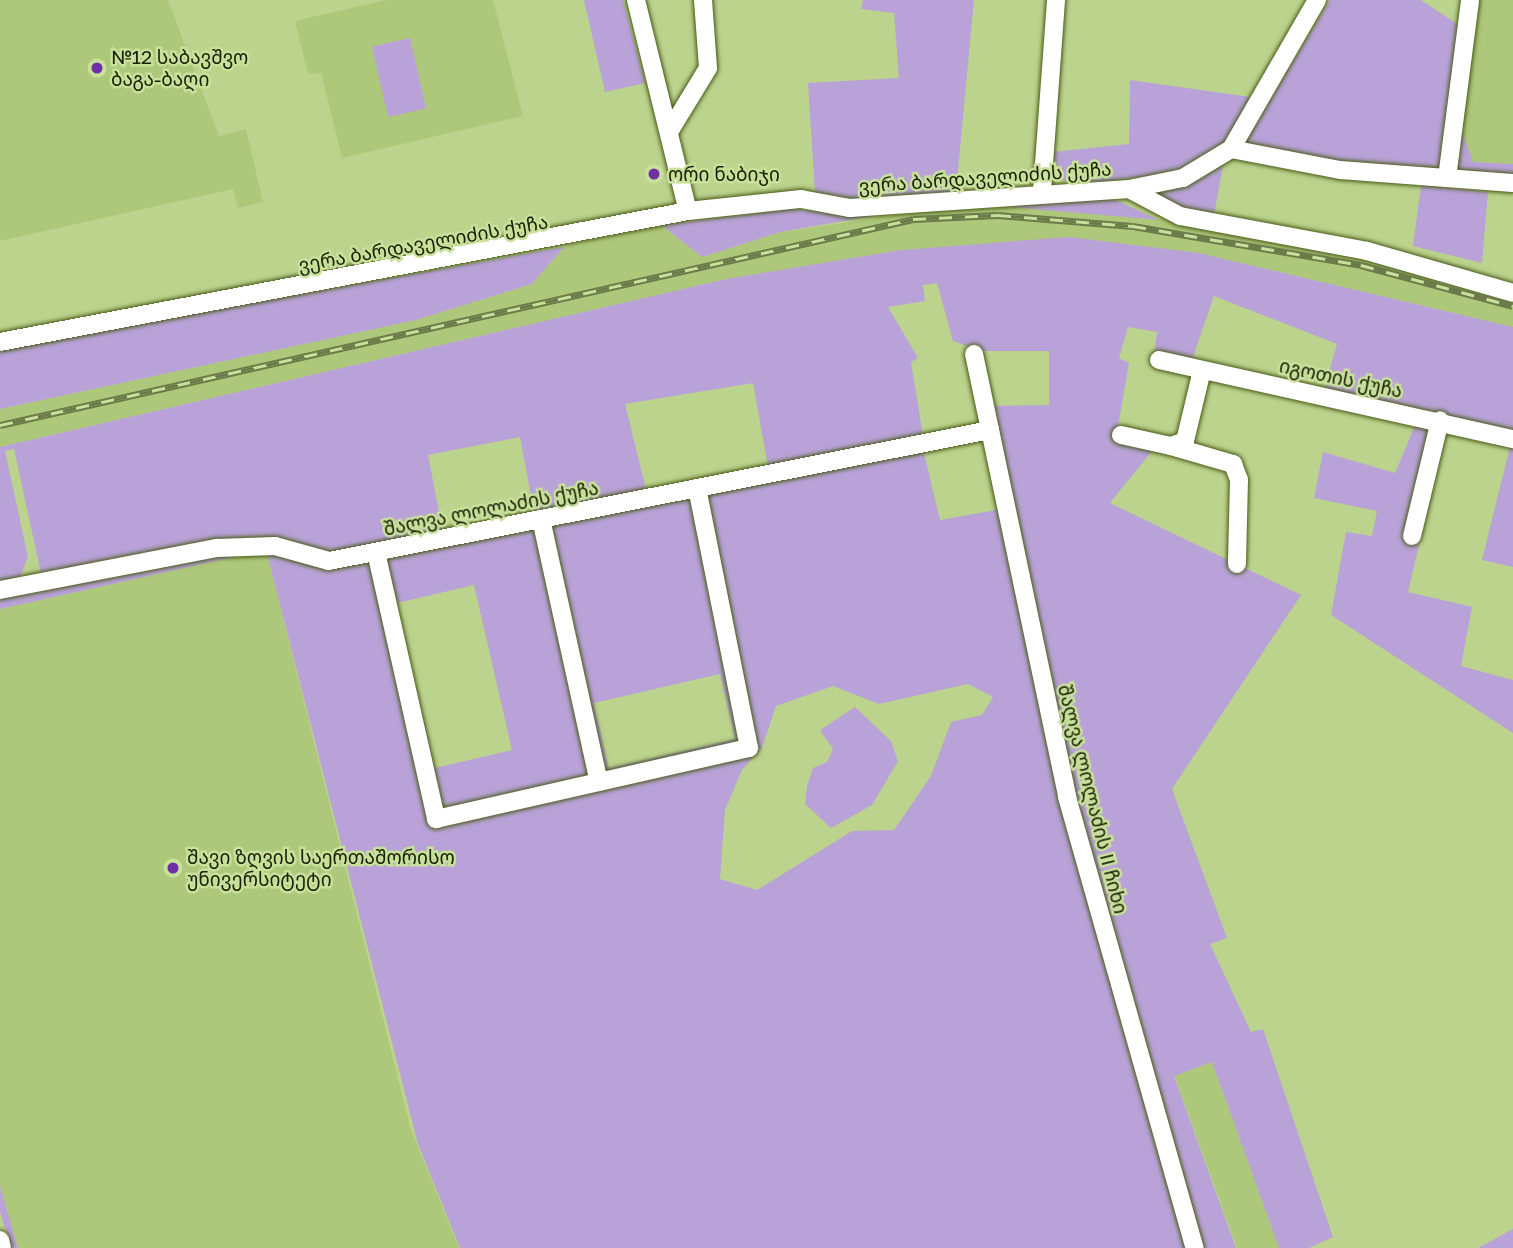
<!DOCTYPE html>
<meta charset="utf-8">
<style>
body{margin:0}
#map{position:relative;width:1513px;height:1248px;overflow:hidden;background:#bbd38d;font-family:"Golos Text","Noto Sans Georgian",sans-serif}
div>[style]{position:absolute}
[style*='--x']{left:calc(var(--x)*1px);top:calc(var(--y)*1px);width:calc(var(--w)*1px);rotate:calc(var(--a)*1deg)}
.built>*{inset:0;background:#aec87b;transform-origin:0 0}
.green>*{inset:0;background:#b9a2d8;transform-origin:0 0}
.roads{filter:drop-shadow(0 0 2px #485b16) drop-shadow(0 0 2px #485b16)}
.street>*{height:18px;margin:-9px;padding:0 9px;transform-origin:9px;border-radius:9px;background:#fff}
.rail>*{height:7px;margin-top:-3.5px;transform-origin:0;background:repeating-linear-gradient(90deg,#c8e09a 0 13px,#6b7b4a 0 26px);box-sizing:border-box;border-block:2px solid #6b7b4a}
.dots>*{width:19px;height:19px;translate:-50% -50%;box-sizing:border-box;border:4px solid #c8e09a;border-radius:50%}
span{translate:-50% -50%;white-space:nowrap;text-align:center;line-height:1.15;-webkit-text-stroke:5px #c8e09a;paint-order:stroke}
.poi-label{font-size:19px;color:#192105}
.left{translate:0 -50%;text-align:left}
.street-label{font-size:19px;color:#192105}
</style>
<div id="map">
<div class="built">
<div style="clip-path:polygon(0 0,168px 0,219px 136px,246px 129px,263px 202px,238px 208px,233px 189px,0 241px)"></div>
<div style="clip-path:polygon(386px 0,493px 0,523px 116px,342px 158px,321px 73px,308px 74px,295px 21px)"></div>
<div style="clip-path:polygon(1476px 0,1513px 0,1513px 164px,1473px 162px,1459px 122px)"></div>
<div style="clip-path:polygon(977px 204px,1077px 208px,1306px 240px,1513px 297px,1513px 327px,1199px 253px,726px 279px,0 447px,0 409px,416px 320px,532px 284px,564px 247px,661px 225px,702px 257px,780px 232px)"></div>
<div style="clip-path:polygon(266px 550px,410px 1127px,459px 1248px,18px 1248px,0 1186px,0 609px)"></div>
<div style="left:1212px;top:1062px;width:198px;height:40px;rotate:70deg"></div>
</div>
<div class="green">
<div style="clip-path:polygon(584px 0,623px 0,645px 83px,605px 92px)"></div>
<div style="clip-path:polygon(863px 0,974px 0,956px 192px,860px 200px,815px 192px,808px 83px,899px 78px,894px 13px,861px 9px)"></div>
<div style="clip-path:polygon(1330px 0,1421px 0,1463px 28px,1440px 168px,1339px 164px,1244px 143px)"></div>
<div style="left:410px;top:38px;width:72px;height:39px;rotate:77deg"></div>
<div style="clip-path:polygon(1130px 80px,1250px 97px,1226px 142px,1208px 159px,1171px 173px,1083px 184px,1061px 180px,1053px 152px,1129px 144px)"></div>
<div style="clip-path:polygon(1459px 122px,1473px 162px,1513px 164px,1513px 176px,1458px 171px,1453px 164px)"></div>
<div style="clip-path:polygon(1223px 166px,1213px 220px,1181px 214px,1153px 193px)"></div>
<div style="clip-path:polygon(1421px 185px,1488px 192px,1482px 263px,1413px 246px)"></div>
<div style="clip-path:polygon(1111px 198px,1159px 220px,977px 204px)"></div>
<div style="clip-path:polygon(791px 209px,848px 214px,914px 209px,780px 232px,702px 257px,661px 225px)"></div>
<div style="clip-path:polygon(1069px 237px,1199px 253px,1513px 327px,1513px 430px,1324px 389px,1337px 344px,1214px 296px,1191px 363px,1154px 355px,1157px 332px,1128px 327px,1119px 358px,1129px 363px,1116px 438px,1156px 446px,1110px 503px,1301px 595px,1172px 789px,1227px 938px,1210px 944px,1251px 1032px,1263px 1029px,1333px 1237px,1309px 1248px,1279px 1248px,1212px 1062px,1174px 1076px,1236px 1248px,1203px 1248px,1071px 800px,988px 406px,1049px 405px,1049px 351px,981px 351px,953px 341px,937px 283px,923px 285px,925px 301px,888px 307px,918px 358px,911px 362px,923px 436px,768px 467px,753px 383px,625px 404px,646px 489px,534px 512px,520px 437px,428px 455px,443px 533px,329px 558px,280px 542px,42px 578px,14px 449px,5px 451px,28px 557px,19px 580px,0 584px,0 447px,726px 279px,901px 250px)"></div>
<div style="clip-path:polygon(564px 247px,532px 284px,416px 320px,0 409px,0 348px)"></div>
<div style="clip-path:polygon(1416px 423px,1431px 427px,1408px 539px,1420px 541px,1408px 592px,1472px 607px,1461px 666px,1513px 680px,1513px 733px,1331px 615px,1346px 532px,1372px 536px,1377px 511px,1314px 498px,1323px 452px,1395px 473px)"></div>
<div style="clip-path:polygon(1510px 447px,1513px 448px,1513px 567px,1482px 560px)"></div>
<div style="clip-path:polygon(evenodd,923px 449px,940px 520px,1002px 509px,1053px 761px,1186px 1248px,460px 1248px,418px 1144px,266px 550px,0 609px,0 593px,215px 555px,270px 549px,375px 555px,433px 822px,754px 750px,702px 492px,923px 449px,968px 684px,993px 697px,982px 715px,951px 722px,931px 776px,894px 830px,852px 831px,757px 890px,720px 879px,725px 810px,742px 770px,762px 748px,776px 706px,833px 686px,879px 704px,968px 684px)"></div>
<div style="clip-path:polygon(evenodd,695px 493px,743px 744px,602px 776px,544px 522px,695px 493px,720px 674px,735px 739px,609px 768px,594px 703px,720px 674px)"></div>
<div style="clip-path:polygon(evenodd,538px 524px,593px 777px,438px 812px,382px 557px,538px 524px,474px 585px,512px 750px,435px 768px,397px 603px,474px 585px)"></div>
<div style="clip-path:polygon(855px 707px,891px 741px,898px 761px,872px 805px,831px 828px,805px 804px,807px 786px,813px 768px,827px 762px,833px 749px,820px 730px)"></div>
<div style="clip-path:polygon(0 1186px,18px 1248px,11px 1248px,0 1212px)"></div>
<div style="clip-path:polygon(1513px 1229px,1513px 1248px,1478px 1248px)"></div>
</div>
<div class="roads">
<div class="street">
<div style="--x:636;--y:0;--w:217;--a:76.2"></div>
<div style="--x:669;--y:132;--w:75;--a:-58.6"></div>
<div style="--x:708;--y:68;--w:68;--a:-94.2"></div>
<div style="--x:1231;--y:149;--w:111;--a:10.9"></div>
<div style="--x:1340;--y:170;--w:173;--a:4.3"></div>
<div style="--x:1447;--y:178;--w:179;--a:-82.6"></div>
<div style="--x:1129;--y:189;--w:58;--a:27.9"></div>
<div style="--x:1180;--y:216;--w:190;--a:10.6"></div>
<div style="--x:1367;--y:251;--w:152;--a:16"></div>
<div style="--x:1042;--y:191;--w:192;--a:-85.8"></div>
<div style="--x:0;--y:342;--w:700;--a:-10.78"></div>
<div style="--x:688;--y:211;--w:114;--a:-6.1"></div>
<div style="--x:801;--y:199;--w:50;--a:10.4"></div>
<div style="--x:850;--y:208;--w:280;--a:-3.9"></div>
<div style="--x:1129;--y:189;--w:55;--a:-11.5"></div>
<div style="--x:1183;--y:178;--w:56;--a:-31.1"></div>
<div style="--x:1231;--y:149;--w:172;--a:-60"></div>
<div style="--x:974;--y:354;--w:453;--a:78.1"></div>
<div style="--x:1067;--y:797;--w:469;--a:74.2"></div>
<div style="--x:1159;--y:360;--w:363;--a:12.6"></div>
<div style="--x:1121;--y:435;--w:51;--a:12.4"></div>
<div style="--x:1171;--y:446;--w:15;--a:-20"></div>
<div style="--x:1185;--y:441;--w:73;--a:-76.5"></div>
<div style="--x:1171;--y:446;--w:65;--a:16.2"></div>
<div style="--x:1233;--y:464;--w:17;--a:69"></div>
<div style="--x:1239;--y:480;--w:84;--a:91.4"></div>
<div style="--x:541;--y:519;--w:269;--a:77.6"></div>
<div style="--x:1412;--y:536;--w:119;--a:-76.4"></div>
<div style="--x:376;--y:552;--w:274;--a:77.3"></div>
<div style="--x:436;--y:819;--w:321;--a:-12.8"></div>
<div style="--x:749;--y:748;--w:265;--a:-101.3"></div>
<div style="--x:0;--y:590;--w:221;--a:-11"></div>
<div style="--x:217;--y:548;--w:58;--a:-2"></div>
<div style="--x:275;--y:546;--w:56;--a:15.5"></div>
<div style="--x:329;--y:561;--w:674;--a:-11.21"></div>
<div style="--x:0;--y:1240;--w:8;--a:76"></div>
</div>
</div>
<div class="rail">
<div style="--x:0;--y:425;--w:936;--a:-12.71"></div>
<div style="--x:913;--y:219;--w:85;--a:-2.7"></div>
<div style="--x:998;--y:215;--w:135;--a:4.7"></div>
<div style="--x:1133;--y:226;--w:231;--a:9.7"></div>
<div style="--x:1361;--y:265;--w:157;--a:15.1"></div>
</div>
<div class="dots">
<div style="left:97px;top:68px;background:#6d30a5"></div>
<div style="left:654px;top:174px;background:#6d30a5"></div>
<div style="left:173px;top:868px;background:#6d30a5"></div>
</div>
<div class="poi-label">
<span class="left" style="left:111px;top:68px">№12 საბავშვო<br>ბაგა-ბაღი</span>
<span class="left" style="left:668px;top:174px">ორი ნაბიჯი</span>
<span class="left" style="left:187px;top:868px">შავი ზღვის საერთაშორისო<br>უნივერსიტეტი</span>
</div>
<div class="street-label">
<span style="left:985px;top:177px;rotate:-4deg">ვერა ბარდაველიძის ქუჩა</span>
<span style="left:423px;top:243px;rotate:-10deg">ვერა ბარდაველიძის ქუჩა</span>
<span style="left:1341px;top:378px;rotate:12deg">იგოთის ქუჩა</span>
<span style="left:491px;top:508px;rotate:-11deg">შალვა ლოლაძის ქუჩა</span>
<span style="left:1093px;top:799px;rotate:76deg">შალვა ლოლაძის II ჩიხი</span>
</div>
</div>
